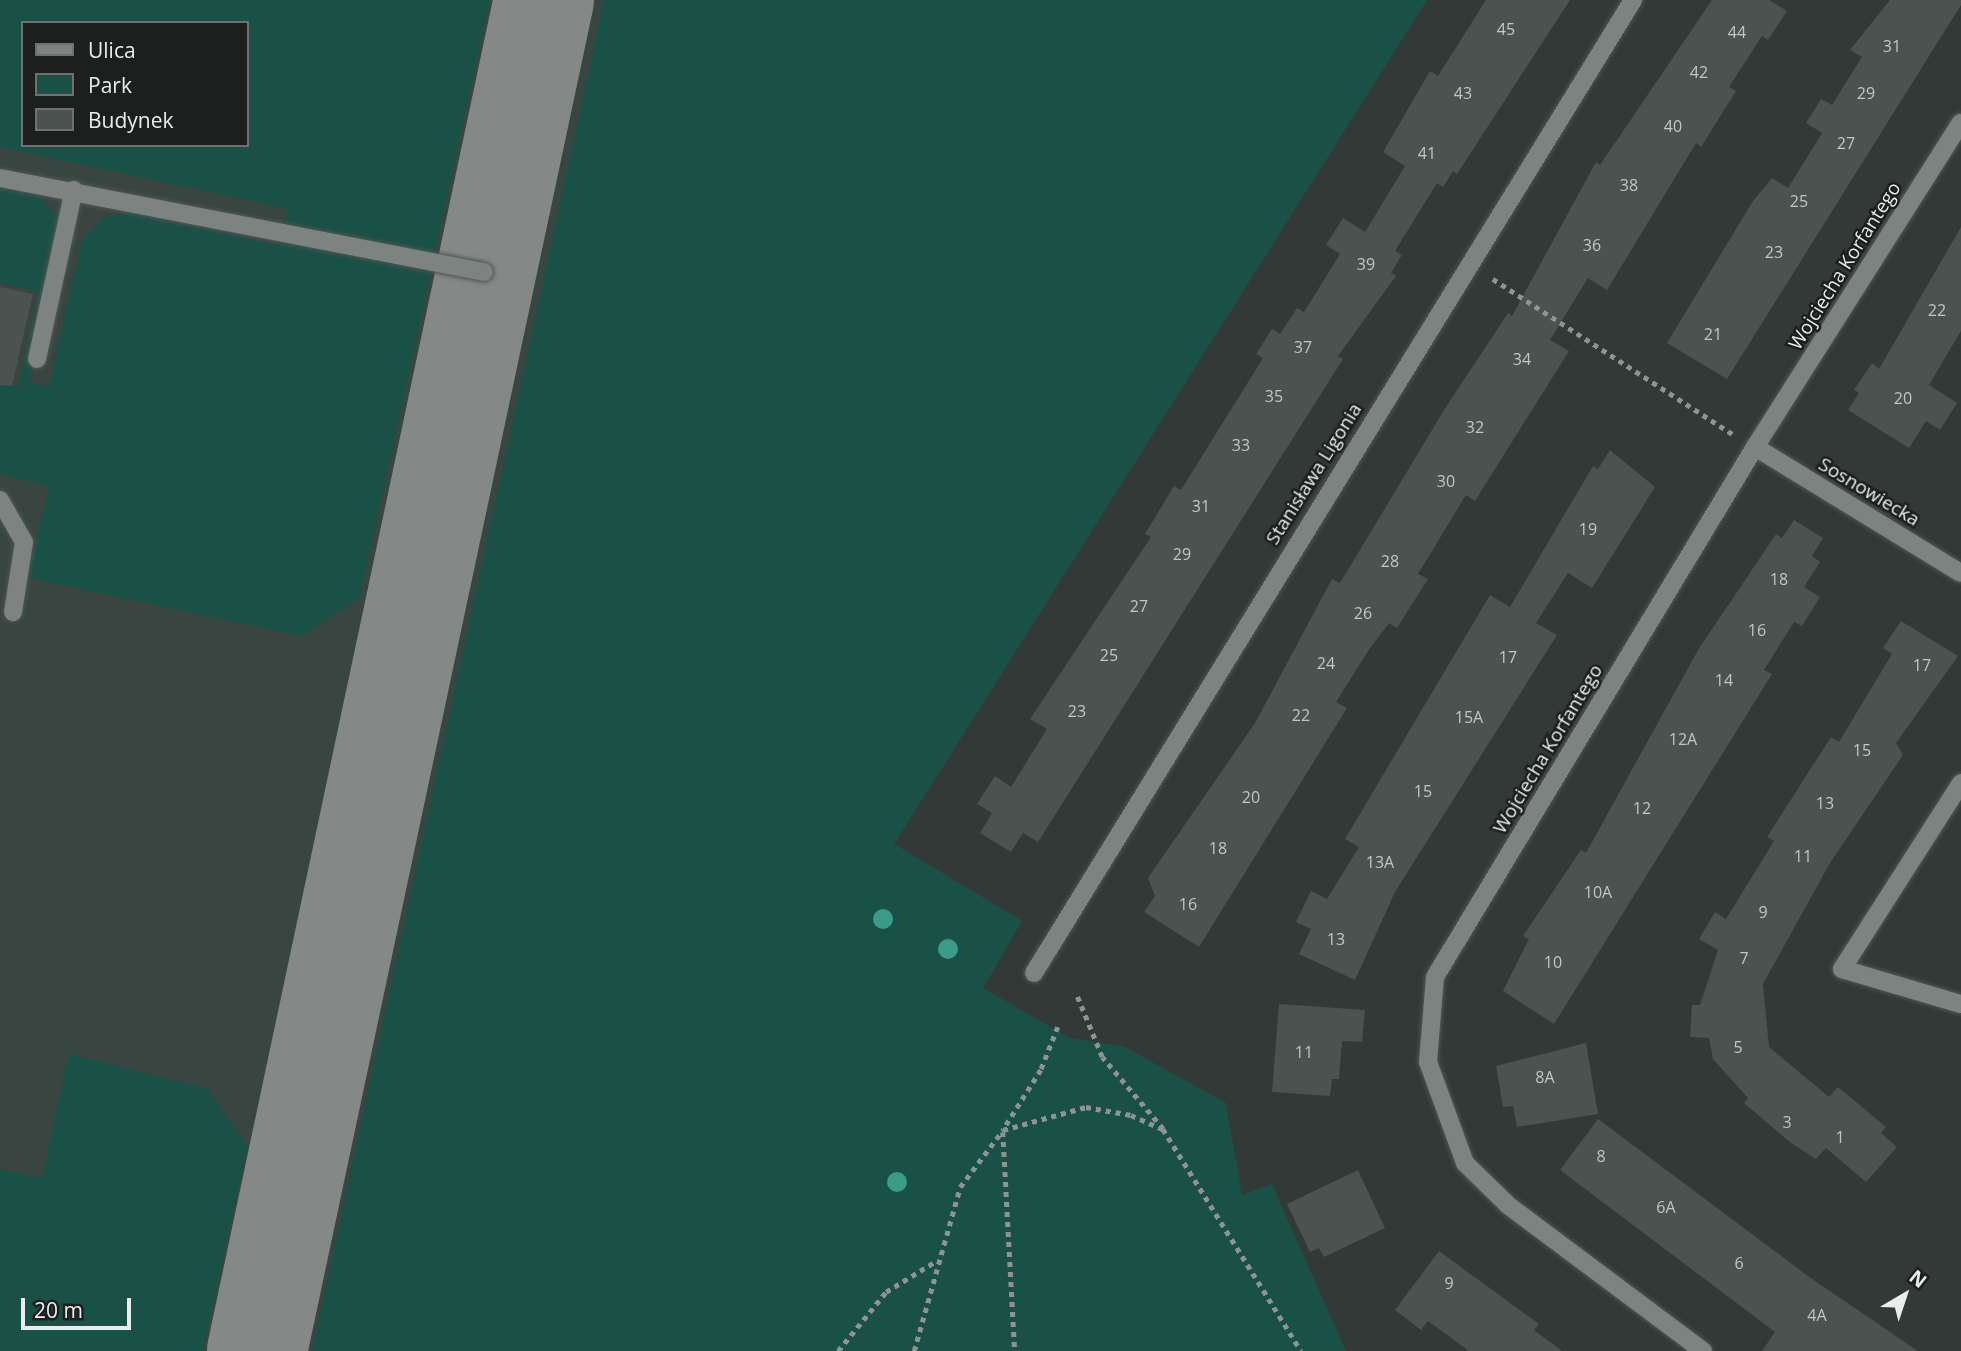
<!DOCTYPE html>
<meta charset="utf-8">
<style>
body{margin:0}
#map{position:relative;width:1961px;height:1351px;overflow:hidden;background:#333937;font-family:"Open Sans",sans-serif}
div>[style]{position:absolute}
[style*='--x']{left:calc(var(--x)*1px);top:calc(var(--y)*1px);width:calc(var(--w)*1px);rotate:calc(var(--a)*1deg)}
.built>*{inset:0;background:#384541}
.green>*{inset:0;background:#1a5146}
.taxiway>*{height:100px;margin:-50px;padding:0 50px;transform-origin:50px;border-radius:50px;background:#848987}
.building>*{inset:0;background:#4b5250}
.path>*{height:4.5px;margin-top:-2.25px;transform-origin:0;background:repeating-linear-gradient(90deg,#8f9492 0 5px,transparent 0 10px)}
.roads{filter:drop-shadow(0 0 2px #505553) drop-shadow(0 0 2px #505553)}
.lane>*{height:18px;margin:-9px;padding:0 9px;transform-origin:9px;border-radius:9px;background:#7c8381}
.street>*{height:18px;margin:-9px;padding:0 9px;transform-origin:9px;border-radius:9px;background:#7c8381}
.trees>*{width:20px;height:20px;margin:-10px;border-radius:50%;background:#3a9b88}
span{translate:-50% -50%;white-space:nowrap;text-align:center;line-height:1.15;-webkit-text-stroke:5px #1c1f1e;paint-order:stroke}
.number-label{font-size:16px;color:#c2c6c4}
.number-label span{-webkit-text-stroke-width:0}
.street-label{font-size:19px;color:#e9edeb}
.legend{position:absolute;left:21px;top:21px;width:228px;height:126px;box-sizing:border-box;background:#1c1f1e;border:2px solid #6e7170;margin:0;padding:9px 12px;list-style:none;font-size:21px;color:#e9edeb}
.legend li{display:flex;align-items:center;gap:14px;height:35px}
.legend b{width:35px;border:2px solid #6e7170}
.north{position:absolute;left:1870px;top:1260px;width:70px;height:70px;-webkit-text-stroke:5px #1c1f1e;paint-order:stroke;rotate:39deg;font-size:19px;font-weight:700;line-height:28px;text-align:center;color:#e9edeb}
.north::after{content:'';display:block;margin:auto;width:24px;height:32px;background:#e9edeb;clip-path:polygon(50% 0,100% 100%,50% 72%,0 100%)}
.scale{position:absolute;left:21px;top:1298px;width:110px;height:32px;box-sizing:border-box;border:4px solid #e9edeb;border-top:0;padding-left:9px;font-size:21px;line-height:24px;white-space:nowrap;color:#e9edeb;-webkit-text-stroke:5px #1c1f1e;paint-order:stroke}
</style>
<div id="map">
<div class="built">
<div style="clip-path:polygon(evenodd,0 0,1427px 0,894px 844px,1022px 921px,983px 988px,1033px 1020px,826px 1351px,0 1351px,0 0,23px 23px,247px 23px,247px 145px,23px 145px,23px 23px)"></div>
</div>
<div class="green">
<div style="clip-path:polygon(evenodd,0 0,490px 0,360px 598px,301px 636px,27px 578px,49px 486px,0 474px,0 384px,18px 387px,39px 292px,0 283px,0 185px,39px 196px,56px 216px,60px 231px,29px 382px,49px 387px,82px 240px,103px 218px,132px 212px,279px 245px,288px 209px,0 147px,0 0,23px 23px,247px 23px,247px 145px,23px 145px,23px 23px)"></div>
<div style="clip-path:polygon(604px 0,1427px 0,894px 844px,1022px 921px,983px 988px,1070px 1038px,1125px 1047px,1226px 1103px,1242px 1195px,1272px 1184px,1346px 1351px,312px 1351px)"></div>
<div style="clip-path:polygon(69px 1054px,208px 1089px,248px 1147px,203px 1351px,0 1351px,0 1169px,42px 1178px)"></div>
</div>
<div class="taxiway">
<div style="--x:257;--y:1351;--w:1381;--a:-78.01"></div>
</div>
<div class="building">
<div style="clip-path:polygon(1486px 0,1570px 0,1457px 174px,1453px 171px,1443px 187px,1437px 183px,1395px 251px,1402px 255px,1391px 273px,1396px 276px,1338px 356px,1343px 359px,1038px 842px,1023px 833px,1011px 852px,980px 833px,992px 813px,977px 804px,995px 776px,1011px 787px,1047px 729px,1030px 719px,1151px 537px,1145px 534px,1174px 486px,1181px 490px,1263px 358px,1256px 354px,1272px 329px,1280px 334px,1297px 308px,1304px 312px,1340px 254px,1326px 245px,1343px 218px,1365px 232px,1405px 166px,1383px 152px,1430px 71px,1438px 76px)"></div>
<div style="clip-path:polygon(1712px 0,1769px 0,1787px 11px,1768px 40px,1762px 36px,1729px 87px,1736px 91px,1701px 147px,1696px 143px,1607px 290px,1588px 278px,1550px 340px,1569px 351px,1475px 501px,1466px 495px,1418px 574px,1428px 579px,1397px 628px,1389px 623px,1368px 651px,1336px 702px,1347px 708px,1199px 947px,1144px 912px,1155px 896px,1148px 878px,1255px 723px,1332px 579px,1340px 583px,1444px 410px,1508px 313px,1512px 316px,1596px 162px,1600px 165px)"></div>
<div style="clip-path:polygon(1890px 0,1961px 0,1961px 5px,1727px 379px,1667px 343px,1753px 201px,1772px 178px,1788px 188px,1822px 133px,1806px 123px,1821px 99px,1832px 105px,1862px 57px,1850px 50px)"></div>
<div style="clip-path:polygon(1961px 227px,1961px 331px,1929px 385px,1957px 403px,1940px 430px,1926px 421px,1909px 448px,1848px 410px,1859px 393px,1854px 390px,1872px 363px,1879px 369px)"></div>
<div style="clip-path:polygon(0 287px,33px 294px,12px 386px,0 385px)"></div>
<div style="clip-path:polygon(1610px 450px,1655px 487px,1592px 588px,1568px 573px,1536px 623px,1557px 635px,1395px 892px,1355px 980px,1299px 954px,1311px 929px,1296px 922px,1311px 891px,1327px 899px,1359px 847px,1345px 839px,1490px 595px,1510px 607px,1593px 466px,1598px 469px)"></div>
<div style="clip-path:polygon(1794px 520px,1823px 538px,1812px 556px,1820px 562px,1804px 587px,1820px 597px,1802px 626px,1794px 622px,1764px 670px,1772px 674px,1554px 1024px,1503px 991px,1529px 939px,1523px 936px,1581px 850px,1586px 853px,1698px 650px,1776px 534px,1782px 538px)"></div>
<div style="clip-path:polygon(1901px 621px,1958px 656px,1896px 743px,1903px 755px,1830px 863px,1763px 984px,1769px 1047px,1829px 1097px,1838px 1087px,1886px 1127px,1881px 1133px,1897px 1147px,1866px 1182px,1826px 1148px,1816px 1159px,1791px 1143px,1744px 1103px,1748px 1098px,1713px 1059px,1709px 1038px,1690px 1037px,1692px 1005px,1700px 1005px,1718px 950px,1699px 939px,1715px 912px,1726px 919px,1774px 841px,1767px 837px,1831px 737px,1839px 742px,1892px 654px,1883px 648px)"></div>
<div style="clip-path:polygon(1279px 1004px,1365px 1010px,1362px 1042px,1342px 1041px,1339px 1079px,1332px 1079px,1330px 1096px,1272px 1092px)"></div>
<div style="clip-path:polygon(1586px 1043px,1598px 1114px,1517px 1127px,1513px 1106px,1503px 1107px,1496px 1066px)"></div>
<div style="clip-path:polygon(1598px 1119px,1812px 1279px,1918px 1351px,1762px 1351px,1775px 1332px,1560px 1170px)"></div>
<div style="clip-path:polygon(1358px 1170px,1385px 1228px,1324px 1257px,1319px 1248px,1310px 1252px,1287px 1204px)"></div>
<div style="clip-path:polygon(1439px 1251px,1539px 1324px,1534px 1330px,1562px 1351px,1469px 1351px,1428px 1321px,1421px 1330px,1395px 1310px)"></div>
</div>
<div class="path">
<div style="--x:1493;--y:279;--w:286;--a:32.9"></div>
<div style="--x:1058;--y:1027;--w:46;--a:111.6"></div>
<div style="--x:1041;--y:1070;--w:71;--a:122.3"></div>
<div style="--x:1003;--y:1130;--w:86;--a:-15.5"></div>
<div style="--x:1086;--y:1107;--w:46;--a:10.1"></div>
<div style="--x:1131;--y:1115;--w:35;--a:24"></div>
<div style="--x:1163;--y:1129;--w:94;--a:-130.3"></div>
<div style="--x:1102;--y:1057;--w:66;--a:-112.3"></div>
<div style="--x:1163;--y:1129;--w:261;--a:58.1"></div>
<div style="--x:1003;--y:1132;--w:219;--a:86.9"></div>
<div style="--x:838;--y:1351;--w:76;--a:-50.9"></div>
<div style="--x:886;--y:1292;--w:59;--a:-31.8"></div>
<div style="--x:914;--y:1351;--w:170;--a:-74.3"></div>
<div style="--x:960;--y:1187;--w:71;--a:-53"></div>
</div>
<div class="roads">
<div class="lane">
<div style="--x:0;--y:178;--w:493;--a:11"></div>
<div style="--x:37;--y:359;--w:173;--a:-77.7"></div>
<div style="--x:0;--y:500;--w:48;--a:60.3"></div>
<div style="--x:24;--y:542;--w:71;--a:98.9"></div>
</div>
<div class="street">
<div style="--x:1755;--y:447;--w:241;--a:31.5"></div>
<div style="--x:1961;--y:783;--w:221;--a:122.6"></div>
<div style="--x:1842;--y:969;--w:124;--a:16.4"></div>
<div style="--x:1034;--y:973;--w:1143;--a:-58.38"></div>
<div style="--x:1703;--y:1351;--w:244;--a:-143.2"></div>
<div style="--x:1508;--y:1205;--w:60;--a:-135.7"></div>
<div style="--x:1465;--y:1163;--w:108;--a:-110.1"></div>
<div style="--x:1428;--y:1062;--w:85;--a:-85.3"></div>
<div style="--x:1435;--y:977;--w:619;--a:-58.88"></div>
<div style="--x:1755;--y:447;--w:384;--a:-57.6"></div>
</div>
</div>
<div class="trees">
<div style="left:883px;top:919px"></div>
<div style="left:948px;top:949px"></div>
<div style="left:897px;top:1182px"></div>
</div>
<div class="number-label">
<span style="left:1506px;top:29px">45</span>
<span style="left:1737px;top:32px">44</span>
<span style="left:1892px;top:46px">31</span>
<span style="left:1699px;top:72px">42</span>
<span style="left:1463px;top:93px">43</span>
<span style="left:1866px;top:93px">29</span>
<span style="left:1673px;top:126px">40</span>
<span style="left:1846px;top:143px">27</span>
<span style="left:1427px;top:153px">41</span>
<span style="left:1629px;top:185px">38</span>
<span style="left:1799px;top:201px">25</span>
<span style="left:1592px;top:245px">36</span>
<span style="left:1774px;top:252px">23</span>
<span style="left:1366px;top:264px">39</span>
<span style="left:1937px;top:310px">22</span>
<span style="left:1713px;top:334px">21</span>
<span style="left:1303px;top:347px">37</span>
<span style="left:1522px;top:359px">34</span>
<span style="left:1274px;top:396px">35</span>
<span style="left:1903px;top:398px">20</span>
<span style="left:1475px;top:427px">32</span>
<span style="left:1241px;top:445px">33</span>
<span style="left:1446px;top:481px">30</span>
<span style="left:1201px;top:506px">31</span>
<span style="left:1588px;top:529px">19</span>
<span style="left:1182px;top:554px">29</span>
<span style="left:1390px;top:561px">28</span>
<span style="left:1779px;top:579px">18</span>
<span style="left:1139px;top:606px">27</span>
<span style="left:1363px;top:613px">26</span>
<span style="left:1757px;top:630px">16</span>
<span style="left:1109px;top:655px">25</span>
<span style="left:1508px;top:657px">17</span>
<span style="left:1326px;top:663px">24</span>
<span style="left:1922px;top:665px">17</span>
<span style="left:1724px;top:680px">14</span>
<span style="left:1077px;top:711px">23</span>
<span style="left:1301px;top:715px">22</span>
<span style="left:1469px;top:717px">15A</span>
<span style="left:1683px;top:739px">12A</span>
<span style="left:1862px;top:750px">15</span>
<span style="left:1423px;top:791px">15</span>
<span style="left:1251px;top:797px">20</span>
<span style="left:1825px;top:803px">13</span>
<span style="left:1642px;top:808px">12</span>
<span style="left:1218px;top:848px">18</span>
<span style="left:1803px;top:856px">11</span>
<span style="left:1380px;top:862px">13A</span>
<span style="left:1598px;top:892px">10A</span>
<span style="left:1188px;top:904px">16</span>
<span style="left:1763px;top:912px">9</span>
<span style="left:1336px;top:939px">13</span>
<span style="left:1744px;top:958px">7</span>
<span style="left:1553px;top:962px">10</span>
<span style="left:1738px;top:1047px">5</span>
<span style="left:1304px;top:1052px">11</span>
<span style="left:1545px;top:1077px">8A</span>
<span style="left:1787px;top:1122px">3</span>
<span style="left:1840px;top:1137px">1</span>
<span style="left:1601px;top:1156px">8</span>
<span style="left:1666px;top:1207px">6A</span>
<span style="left:1739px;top:1263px">6</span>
<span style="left:1449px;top:1283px">9</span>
<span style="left:1817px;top:1315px">4A</span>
</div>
<div class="street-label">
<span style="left:1845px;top:266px;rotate:-58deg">Wojciecha Korfantego</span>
<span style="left:1314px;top:474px;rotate:-58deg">Stanisława Ligonia</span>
<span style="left:1869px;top:492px;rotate:31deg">Sosnowiecka</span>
<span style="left:1548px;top:749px;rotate:-59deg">Wojciecha Korfantego</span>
</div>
<ul class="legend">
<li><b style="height:9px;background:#7c8381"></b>Ulica</li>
<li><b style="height:19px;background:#1a5146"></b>Park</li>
<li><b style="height:19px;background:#4b5250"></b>Budynek</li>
</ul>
<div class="north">N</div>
<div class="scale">20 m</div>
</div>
